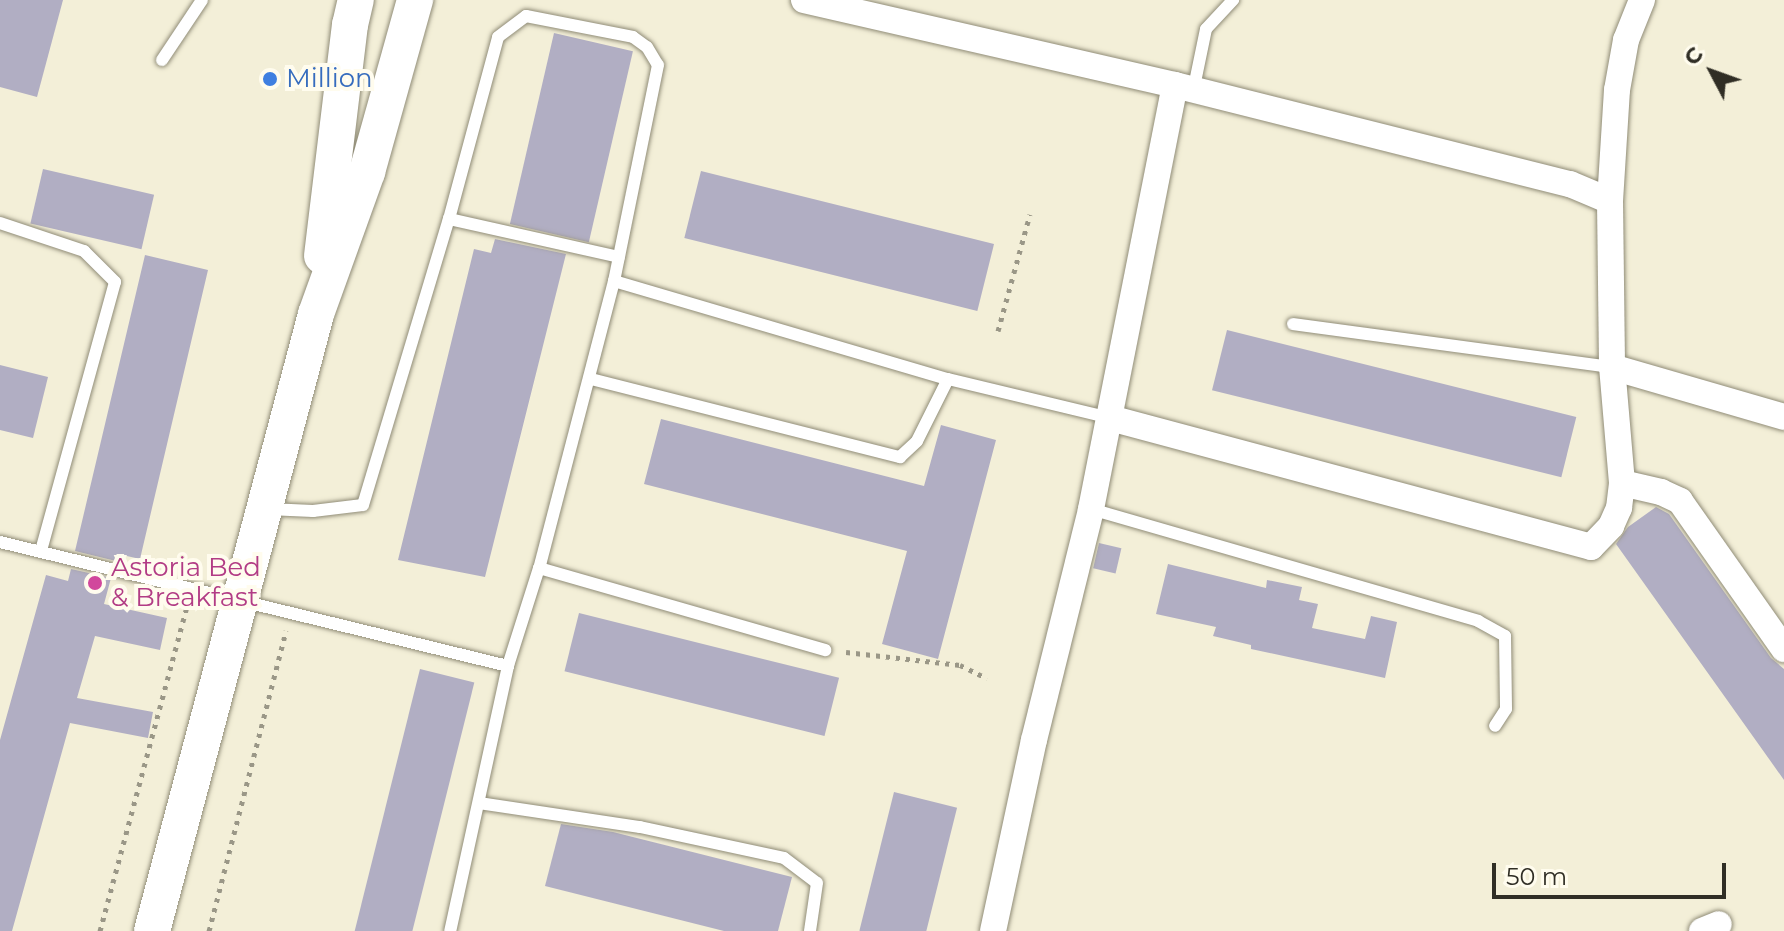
<!DOCTYPE html>
<meta charset="utf-8">
<style>
body{margin:0}
#map{position:relative;width:1784px;height:931px;overflow:hidden;background:#f3efd8;font-family:Montserrat,sans-serif}
div>[style]{position:absolute}
[style*='--x']{left:calc(var(--x)*1px);top:calc(var(--y)*1px);width:calc(var(--w)*1px);rotate:calc(var(--a)*1deg)}
.building>*{inset:0;background:#b1aec3;transform-origin:0 0}
.path>*{height:5px;margin-top:-2.5px;transform-origin:0;background:repeating-linear-gradient(90deg,#9a9787 0 4px,transparent 0 10px)}
.roads{filter:drop-shadow(0 0 2px #908c77) drop-shadow(0 0 2px #908c77)}
.service>*{height:12px;margin:-6px;padding:0 6px;transform-origin:6px;border-radius:6px;background:#fff}
.minor>*{height:26px;margin:-13px;padding:0 13px;transform-origin:13px;border-radius:13px;background:#fff}
.secondary>*{height:36px;margin:-18px;padding:0 18px;transform-origin:18px;border-radius:18px;background:#fff}
.dots>*{width:22px;height:22px;translate:-50% -50%;box-sizing:border-box;border:4px solid #fffcee;border-radius:50%}
span{translate:-50% -50%;white-space:nowrap;text-align:center;line-height:1.15;-webkit-text-stroke:8px #fffcee;paint-order:stroke}
.shop-label{font-size:26px;color:#366cbe}
.left{translate:0 -50%;text-align:left}
.hotel-label{font-size:26px;color:#b23c85}
.north{position:absolute;left:1672px;top:32px;width:80px;height:80px;-webkit-text-stroke:6px #fffcee;paint-order:stroke;rotate:311deg;font-size:22px;font-weight:700;line-height:32px;text-align:center;color:#302e25}
.north::after{content:'';display:block;margin:auto;width:28px;height:36px;background:#302e25;clip-path:polygon(50% 0,100% 100%,50% 72%,0 100%)}
.scale{position:absolute;left:1492px;top:863px;width:234px;height:36px;box-sizing:border-box;border:4px solid #302e25;border-top:0;padding-left:10px;font-size:24px;line-height:28px;white-space:nowrap;color:#302e25;-webkit-text-stroke:6px #fffcee;paint-order:stroke}
</style>
<div id="map">
<div class="building">
<div style="clip-path:polygon(0 0,63px 0,37px 97px,0 87px)"></div>
<div style="left:554px;top:33px;width:81px;height:196px;rotate:13deg"></div>
<div style="left:43px;top:169px;width:114px;height:56px;rotate:13deg"></div>
<div style="left:701px;top:171px;width:302px;height:69px;rotate:14deg"></div>
<div style="clip-path:polygon(495px 239px,566px 254px,485px 577px,398px 560px,474px 249px,491px 253px)"></div>
<div style="clip-path:polygon(145px 255px,208px 270px,140px 559px,118px 554px,116px 561px,75px 551px)"></div>
<div style="left:1227px;top:330px;width:360px;height:62px;rotate:14deg"></div>
<div style="clip-path:polygon(0 365px,48px 377px,33px 438px,0 430px)"></div>
<div style="clip-path:polygon(661px 419px,924px 486px,941px 425px,996px 440px,938px 659px,882px 644px,907px 551px,644px 484px)"></div>
<div style="clip-path:polygon(1656px 507px,1669px 514px,1771px 658px,1784px 669px,1784px 780px,1616px 544px,1628px 527px)"></div>
<div style="left:1099px;top:543px;width:23px;height:26px;rotate:13deg"></div>
<div style="clip-path:polygon(1168px 564px,1266px 588px,1267px 580px,1302px 587px,1299px 600px,1318px 604px,1312px 628px,1365px 639px,1371px 616px,1397px 622px,1385px 678px,1251px 649px,1251px 645px,1213px 636px,1216px 627px,1156px 614px)"></div>
<div style="clip-path:polygon(71px 569px,111px 578px,104px 604px,167px 618px,160px 650px,95px 636px,77px 698px,153px 712px,148px 738px,70px 723px,12px 931px,0 931px,0 740px,46px 575px,68px 581px)"></div>
<div style="left:579px;top:613px;width:268px;height:60px;rotate:14deg"></div>
<div style="left:420px;top:669px;width:56px;height:270px;rotate:14deg"></div>
<div style="left:894px;top:792px;width:65px;height:143px;rotate:14deg"></div>
<div style="clip-path:polygon(561px 824px,613px 832px,792px 877px,778px 931px,724px 931px,545px 886px)"></div>
</div>
<div class="path">
<div style="--x:998;--y:331;--w:121;--a:-74.7"></div>
<div style="--x:846;--y:652;--w:115;--a:6.5"></div>
<div style="--x:960;--y:665;--w:30;--a:26"></div>
<div style="--x:100;--y:931;--w:335;--a:-75"></div>
<div style="--x:209;--y:931;--w:310;--a:-75.6"></div>
</div>
<div class="roads">
<div class="service">
<div style="--x:162;--y:60;--w:72;--a:-56.3"></div>
<div style="--x:1194;--y:87;--w:59;--a:-78.3"></div>
<div style="--x:1206;--y:29;--w:40;--a:-47"></div>
<div style="--x:449;--y:219;--w:174;--a:12.6"></div>
<div style="--x:0;--y:223;--w:89;--a:18.4"></div>
<div style="--x:84;--y:251;--w:44;--a:45"></div>
<div style="--x:115;--y:282;--w:278;--a:105.4"></div>
<div style="--x:614;--y:281;--w:348;--a:16.4"></div>
<div style="--x:948;--y:379;--w:167;--a:13.5"></div>
<div style="--x:1293;--y:324;--w:322;--a:7.7"></div>
<div style="--x:591;--y:379;--w:319;--a:14.2"></div>
<div style="--x:900;--y:457;--w:23;--a:-43"></div>
<div style="--x:917;--y:441;--w:69;--a:-63.4"></div>
<div style="--x:268;--y:509;--w:45;--a:2.5"></div>
<div style="--x:313;--y:511;--w:50;--a:-6.8"></div>
<div style="--x:363;--y:505;--w:299;--a:-73.3"></div>
<div style="--x:449;--y:219;--w:188;--a:-74.9"></div>
<div style="--x:498;--y:37;--w:35;--a:-37"></div>
<div style="--x:526;--y:16;--w:109;--a:11.1"></div>
<div style="--x:633;--y:37;--w:17;--a:36"></div>
<div style="--x:647;--y:47;--w:21;--a:59"></div>
<div style="--x:658;--y:65;--w:220;--a:101.5"></div>
<div style="--x:614;--y:281;--w:297;--a:104.6"></div>
<div style="--x:539;--y:568;--w:103;--a:107.6"></div>
<div style="--x:508;--y:666;--w:271;--a:102.3"></div>
<div style="--x:1091;--y:509;--w:403;--a:16.1"></div>
<div style="--x:1478;--y:621;--w:31;--a:29"></div>
<div style="--x:1505;--y:636;--w:73;--a:89.2"></div>
<div style="--x:1506;--y:709;--w:20;--a:123"></div>
<div style="--x:0;--y:542;--w:523;--a:13.72"></div>
<div style="--x:539;--y:568;--w:298;--a:16"></div>
<div style="--x:479;--y:803;--w:163;--a:8.5"></div>
<div style="--x:640;--y:827;--w:147;--a:12.1"></div>
<div style="--x:784;--y:858;--w:41;--a:37.1"></div>
<div style="--x:817;--y:883;--w:49;--a:98.3"></div>
</div>
<div class="minor">
<div style="--x:804;--y:0;--w:381;--a:12.9"></div>
<div style="--x:1610;--y:201;--w:166;--a:89.3"></div>
<div style="--x:1612;--y:367;--w:179;--a:16.2"></div>
<div style="--x:1110;--y:418;--w:498;--a:15"></div>
<div style="--x:1591;--y:547;--w:29;--a:-46"></div>
<div style="--x:1611;--y:526;--w:20;--a:-66"></div>
<div style="--x:1619;--y:508;--w:25;--a:-83"></div>
<div style="--x:1622;--y:483;--w:116;--a:-94.9"></div>
<div style="--x:1622;--y:483;--w:40;--a:13"></div>
<div style="--x:1661;--y:492;--w:21;--a:25"></div>
<div style="--x:1680;--y:501;--w:181;--a:54.9"></div>
<div style="--x:993;--y:931;--w:195;--a:-77.9"></div>
<div style="--x:1034;--y:740;--w:238;--a:-76.1"></div>
<div style="--x:1091;--y:509;--w:432;--a:-78.8"></div>
<div style="--x:1175;--y:85;--w:407;--a:14.1"></div>
<div style="--x:1570;--y:184;--w:43;--a:23"></div>
<div style="--x:1610;--y:201;--w:111;--a:-86.4"></div>
<div style="--x:1617;--y:90;--w:51;--a:-79.8"></div>
<div style="--x:1626;--y:40;--w:43;--a:-68.2"></div>
<div style="--x:1702;--y:931;--w:18;--a:-22"></div>
</div>
<div class="secondary">
<div style="--x:322;--y:256;--w:233;--a:-83.1"></div>
<div style="--x:350;--y:25;--w:26;--a:-77"></div>
<div style="--x:152;--y:931;--w:638;--a:-75.11"></div>
<div style="--x:316;--y:314;--w:151;--a:-70.2"></div>
<div style="--x:367;--y:172;--w:179;--a:-74.4"></div>
</div>
</div>
<div class="dots">
<div style="left:270px;top:79px;background:#3f7fe0"></div>
<div style="left:95px;top:583px;background:#d1479c"></div>
</div>
<div class="shop-label">
<span class="left" style="left:286px;top:79px">Million</span>
</div>
<div class="hotel-label">
<span class="left" style="left:111px;top:583px">Astoria Bed<br>&amp; Breakfast</span>
</div>
<div class="north">С</div>
<div class="scale">50 m</div>
</div>
